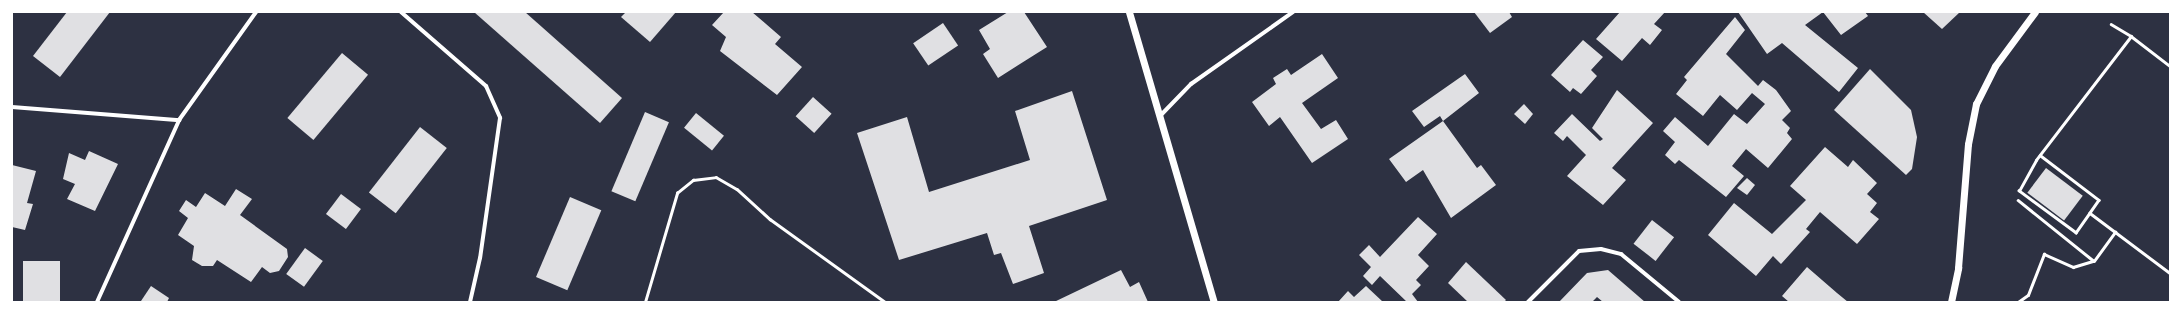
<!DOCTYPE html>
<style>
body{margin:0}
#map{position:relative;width:2182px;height:314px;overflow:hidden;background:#2d3142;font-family:"Golos Text",sans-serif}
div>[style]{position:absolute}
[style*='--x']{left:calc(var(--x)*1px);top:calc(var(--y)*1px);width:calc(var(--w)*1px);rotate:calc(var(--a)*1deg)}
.building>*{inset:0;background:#e0e0e3;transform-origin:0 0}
.path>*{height:2.5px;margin:-1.25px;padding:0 1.25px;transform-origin:1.25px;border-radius:1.25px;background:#fff}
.minor>*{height:4px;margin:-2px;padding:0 2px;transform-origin:2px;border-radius:2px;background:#fff}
.tertiary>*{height:7px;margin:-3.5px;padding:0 3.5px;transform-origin:3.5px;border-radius:3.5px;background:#fff}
span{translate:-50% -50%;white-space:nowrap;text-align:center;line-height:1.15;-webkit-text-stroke:4px #fff;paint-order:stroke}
.frame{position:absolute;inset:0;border:13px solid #fff;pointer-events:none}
</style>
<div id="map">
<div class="building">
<div style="clip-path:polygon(67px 12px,110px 12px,60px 77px,33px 56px)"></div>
<div style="clip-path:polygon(474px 12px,525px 12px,622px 98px,600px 123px)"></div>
<div style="clip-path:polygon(626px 12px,676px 12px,650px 42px,621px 17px)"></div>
<div style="clip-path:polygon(724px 12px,752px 12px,781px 37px,775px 44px,802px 67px,777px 95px,720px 51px,726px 37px,712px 25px)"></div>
<div style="clip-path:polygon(1008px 12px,1024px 12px,1047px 47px,998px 78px,983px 54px,990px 49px,979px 30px)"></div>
<div style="clip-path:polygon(1474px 12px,1509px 12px,1512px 17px,1490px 33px)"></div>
<div style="clip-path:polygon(1620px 12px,1665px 12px,1654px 24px,1662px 30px,1650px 45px,1642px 38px,1622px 61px,1596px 39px)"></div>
<div style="clip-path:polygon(1738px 12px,1865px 12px,1868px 16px,1841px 35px,1823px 12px,1805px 25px,1858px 68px,1839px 92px,1782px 43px,1767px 54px)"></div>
<div style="clip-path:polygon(1923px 12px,1960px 12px,1942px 29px)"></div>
<div style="clip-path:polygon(1735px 17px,1745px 30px,1726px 54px,1758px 86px,1763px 80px,1776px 90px,1791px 111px,1782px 120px,1790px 128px,1787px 133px,1792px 139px,1768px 168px,1746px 149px,1732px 166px,1744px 176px,1726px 197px,1679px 160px,1675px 164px,1665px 155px,1675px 142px,1663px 131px,1675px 117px,1708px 146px,1734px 114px,1747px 124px,1765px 104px,1752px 93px,1737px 110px,1720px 95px,1703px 116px,1676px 94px,1687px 80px,1684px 77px)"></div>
<div style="left:943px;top:23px;width:27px;height:36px;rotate:56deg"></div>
<div style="clip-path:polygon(1583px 40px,1603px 57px,1591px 70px,1597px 76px,1581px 94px,1573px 88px,1570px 92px,1551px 75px)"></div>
<div style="left:342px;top:53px;width:34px;height:85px;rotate:40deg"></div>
<div style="clip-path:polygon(1322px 54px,1338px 78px,1302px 103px,1321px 129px,1336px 120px,1348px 139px,1312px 163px,1280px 117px,1269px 126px,1252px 102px,1276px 84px,1273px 78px,1287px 69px,1291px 75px)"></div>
<div style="clip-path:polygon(1870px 69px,1911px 110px,1917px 137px,1912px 169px,1906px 175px,1834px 110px)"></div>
<div style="clip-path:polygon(1465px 74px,1479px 93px,1443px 121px,1477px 168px,1481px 165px,1496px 185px,1451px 218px,1423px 170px,1406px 182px,1389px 159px,1443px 121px,1440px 116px,1424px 127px,1412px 111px)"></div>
<div style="clip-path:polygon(1617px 90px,1653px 123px,1612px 168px,1626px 180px,1603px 205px,1567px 176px,1586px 155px,1567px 136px,1563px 141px,1554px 133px,1572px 114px,1600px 141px,1603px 139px,1592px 128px)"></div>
<div style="clip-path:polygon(1072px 91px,1107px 200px,1029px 226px,1044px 273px,1013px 284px,1001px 253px,994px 255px,987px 233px,899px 260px,857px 133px,907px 117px,929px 192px,1030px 160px,1015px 111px)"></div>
<div style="left:813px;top:97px;width:25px;height:26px;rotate:42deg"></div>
<div style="clip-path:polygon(1524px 104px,1533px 114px,1525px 124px,1514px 114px)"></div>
<div style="left:645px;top:112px;width:26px;height:86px;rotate:23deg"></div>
<div style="left:696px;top:113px;width:36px;height:19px;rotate:39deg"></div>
<div style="left:420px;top:127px;width:34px;height:83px;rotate:38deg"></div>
<div style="clip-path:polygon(1825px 147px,1848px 167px,1853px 160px,1877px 183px,1867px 194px,1877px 203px,1870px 212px,1879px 219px,1857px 244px,1820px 212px,1806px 229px,1810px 232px,1781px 264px,1773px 256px,1756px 276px,1708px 235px,1734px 203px,1772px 234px,1806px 200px,1790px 186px)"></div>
<div style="clip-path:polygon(89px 151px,118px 164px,95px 211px,67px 199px,75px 184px,63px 179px,69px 153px,85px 160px)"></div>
<div style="clip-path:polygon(12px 165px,36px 171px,27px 203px,33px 204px,25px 230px,12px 227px)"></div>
<div style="left:2046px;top:168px;width:46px;height:31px;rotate:37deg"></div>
<div style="clip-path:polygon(1747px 178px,1755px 185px,1747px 195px,1737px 188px)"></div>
<div style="clip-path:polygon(236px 189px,252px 199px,240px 215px,287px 249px,288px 257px,279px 271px,270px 273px,262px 267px,251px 282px,217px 260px,213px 266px,202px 266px,192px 260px,194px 246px,178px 235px,188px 218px,179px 211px,186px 200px,196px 207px,205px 193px,225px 206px)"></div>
<div style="left:341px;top:194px;width:25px;height:25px;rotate:37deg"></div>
<div style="left:570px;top:197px;width:34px;height:87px;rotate:23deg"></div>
<div style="clip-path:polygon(1418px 217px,1437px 234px,1418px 255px,1429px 266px,1416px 280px,1421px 285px,1412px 294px,1418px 302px,1407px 302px,1380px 276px,1372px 285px,1363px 276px,1371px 267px,1359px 255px,1369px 245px,1380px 257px)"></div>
<div style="left:1652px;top:220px;width:28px;height:30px;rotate:38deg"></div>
<div style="left:305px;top:248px;width:22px;height:32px;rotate:36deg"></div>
<div style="left:23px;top:261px;width:37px;height:41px"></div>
<div style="clip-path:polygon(1466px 262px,1506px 300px,1504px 302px,1468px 302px,1448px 283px)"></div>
<div style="clip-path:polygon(1807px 267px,1837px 293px,1848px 302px,1789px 302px,1782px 296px)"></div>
<div style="clip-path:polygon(1121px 270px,1130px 287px,1139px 282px,1148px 302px,1054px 302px)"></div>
<div style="clip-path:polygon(1608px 270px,1645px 302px,1603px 302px,1597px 297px,1592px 302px,1559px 302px,1587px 273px)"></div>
<div style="clip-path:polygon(151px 286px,169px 298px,167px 302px,141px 301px)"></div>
<div style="clip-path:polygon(1366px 286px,1383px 302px,1338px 302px,1348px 291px,1354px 297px)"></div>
</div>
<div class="path">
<div style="--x:2111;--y:24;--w:23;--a:31"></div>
<div style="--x:2040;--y:155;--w:74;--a:37.3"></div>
<div style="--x:2099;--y:200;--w:16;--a:125"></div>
<div style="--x:2090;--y:213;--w:100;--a:36.9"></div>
<div style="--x:2018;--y:200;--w:97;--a:38.8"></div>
<div style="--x:2094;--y:261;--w:36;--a:-54"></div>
<div style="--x:2090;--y:213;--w:24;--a:125"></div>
<div style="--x:2076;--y:233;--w:71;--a:-143.6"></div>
<div style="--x:2019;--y:191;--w:35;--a:-61"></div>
<div style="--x:2036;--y:160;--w:156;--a:-52.5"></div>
<div style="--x:2131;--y:36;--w:49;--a:37.6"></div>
<div style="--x:645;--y:302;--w:114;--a:-73.6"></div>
<div style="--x:677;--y:193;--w:21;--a:-39"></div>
<div style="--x:693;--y:180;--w:23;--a:-7"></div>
<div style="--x:716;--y:177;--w:24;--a:30"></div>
<div style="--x:737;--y:189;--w:45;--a:42.3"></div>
<div style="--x:770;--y:219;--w:142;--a:35.8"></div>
<div style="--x:2018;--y:302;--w:12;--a:-35"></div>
<div style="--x:2028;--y:295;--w:44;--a:-68.7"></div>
<div style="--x:2044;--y:254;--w:32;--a:24"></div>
<div style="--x:2073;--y:267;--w:21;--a:-17"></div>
</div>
<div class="minor">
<div style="--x:401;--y:12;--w:113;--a:41"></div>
<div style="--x:486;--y:86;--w:35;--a:66"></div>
<div style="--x:500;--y:118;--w:141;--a:98.1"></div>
<div style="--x:480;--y:258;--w:45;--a:102.8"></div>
<div style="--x:12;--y:107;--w:168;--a:4.5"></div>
<div style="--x:1160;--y:116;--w:45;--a:-45.9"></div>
<div style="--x:1191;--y:84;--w:125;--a:-35.2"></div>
<div style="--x:97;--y:302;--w:200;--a:-65.7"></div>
<div style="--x:179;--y:120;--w:133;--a:-54.5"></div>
<div style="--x:1528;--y:302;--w:72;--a:-45"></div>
<div style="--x:1579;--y:251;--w:22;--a:-5"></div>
<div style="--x:1601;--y:249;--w:21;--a:14"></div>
<div style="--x:1621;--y:254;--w:75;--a:39.6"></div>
</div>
<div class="tertiary">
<div style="--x:1129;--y:12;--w:302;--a:73.7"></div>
<div style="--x:1951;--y:302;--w:35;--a:-78"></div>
<div style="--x:1958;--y:268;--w:124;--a:-85.4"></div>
<div style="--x:1968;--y:144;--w:41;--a:-78.7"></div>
<div style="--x:1976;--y:104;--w:42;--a:-63.4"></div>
<div style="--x:1995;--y:66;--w:67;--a:-53.5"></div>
</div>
<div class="frame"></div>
</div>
